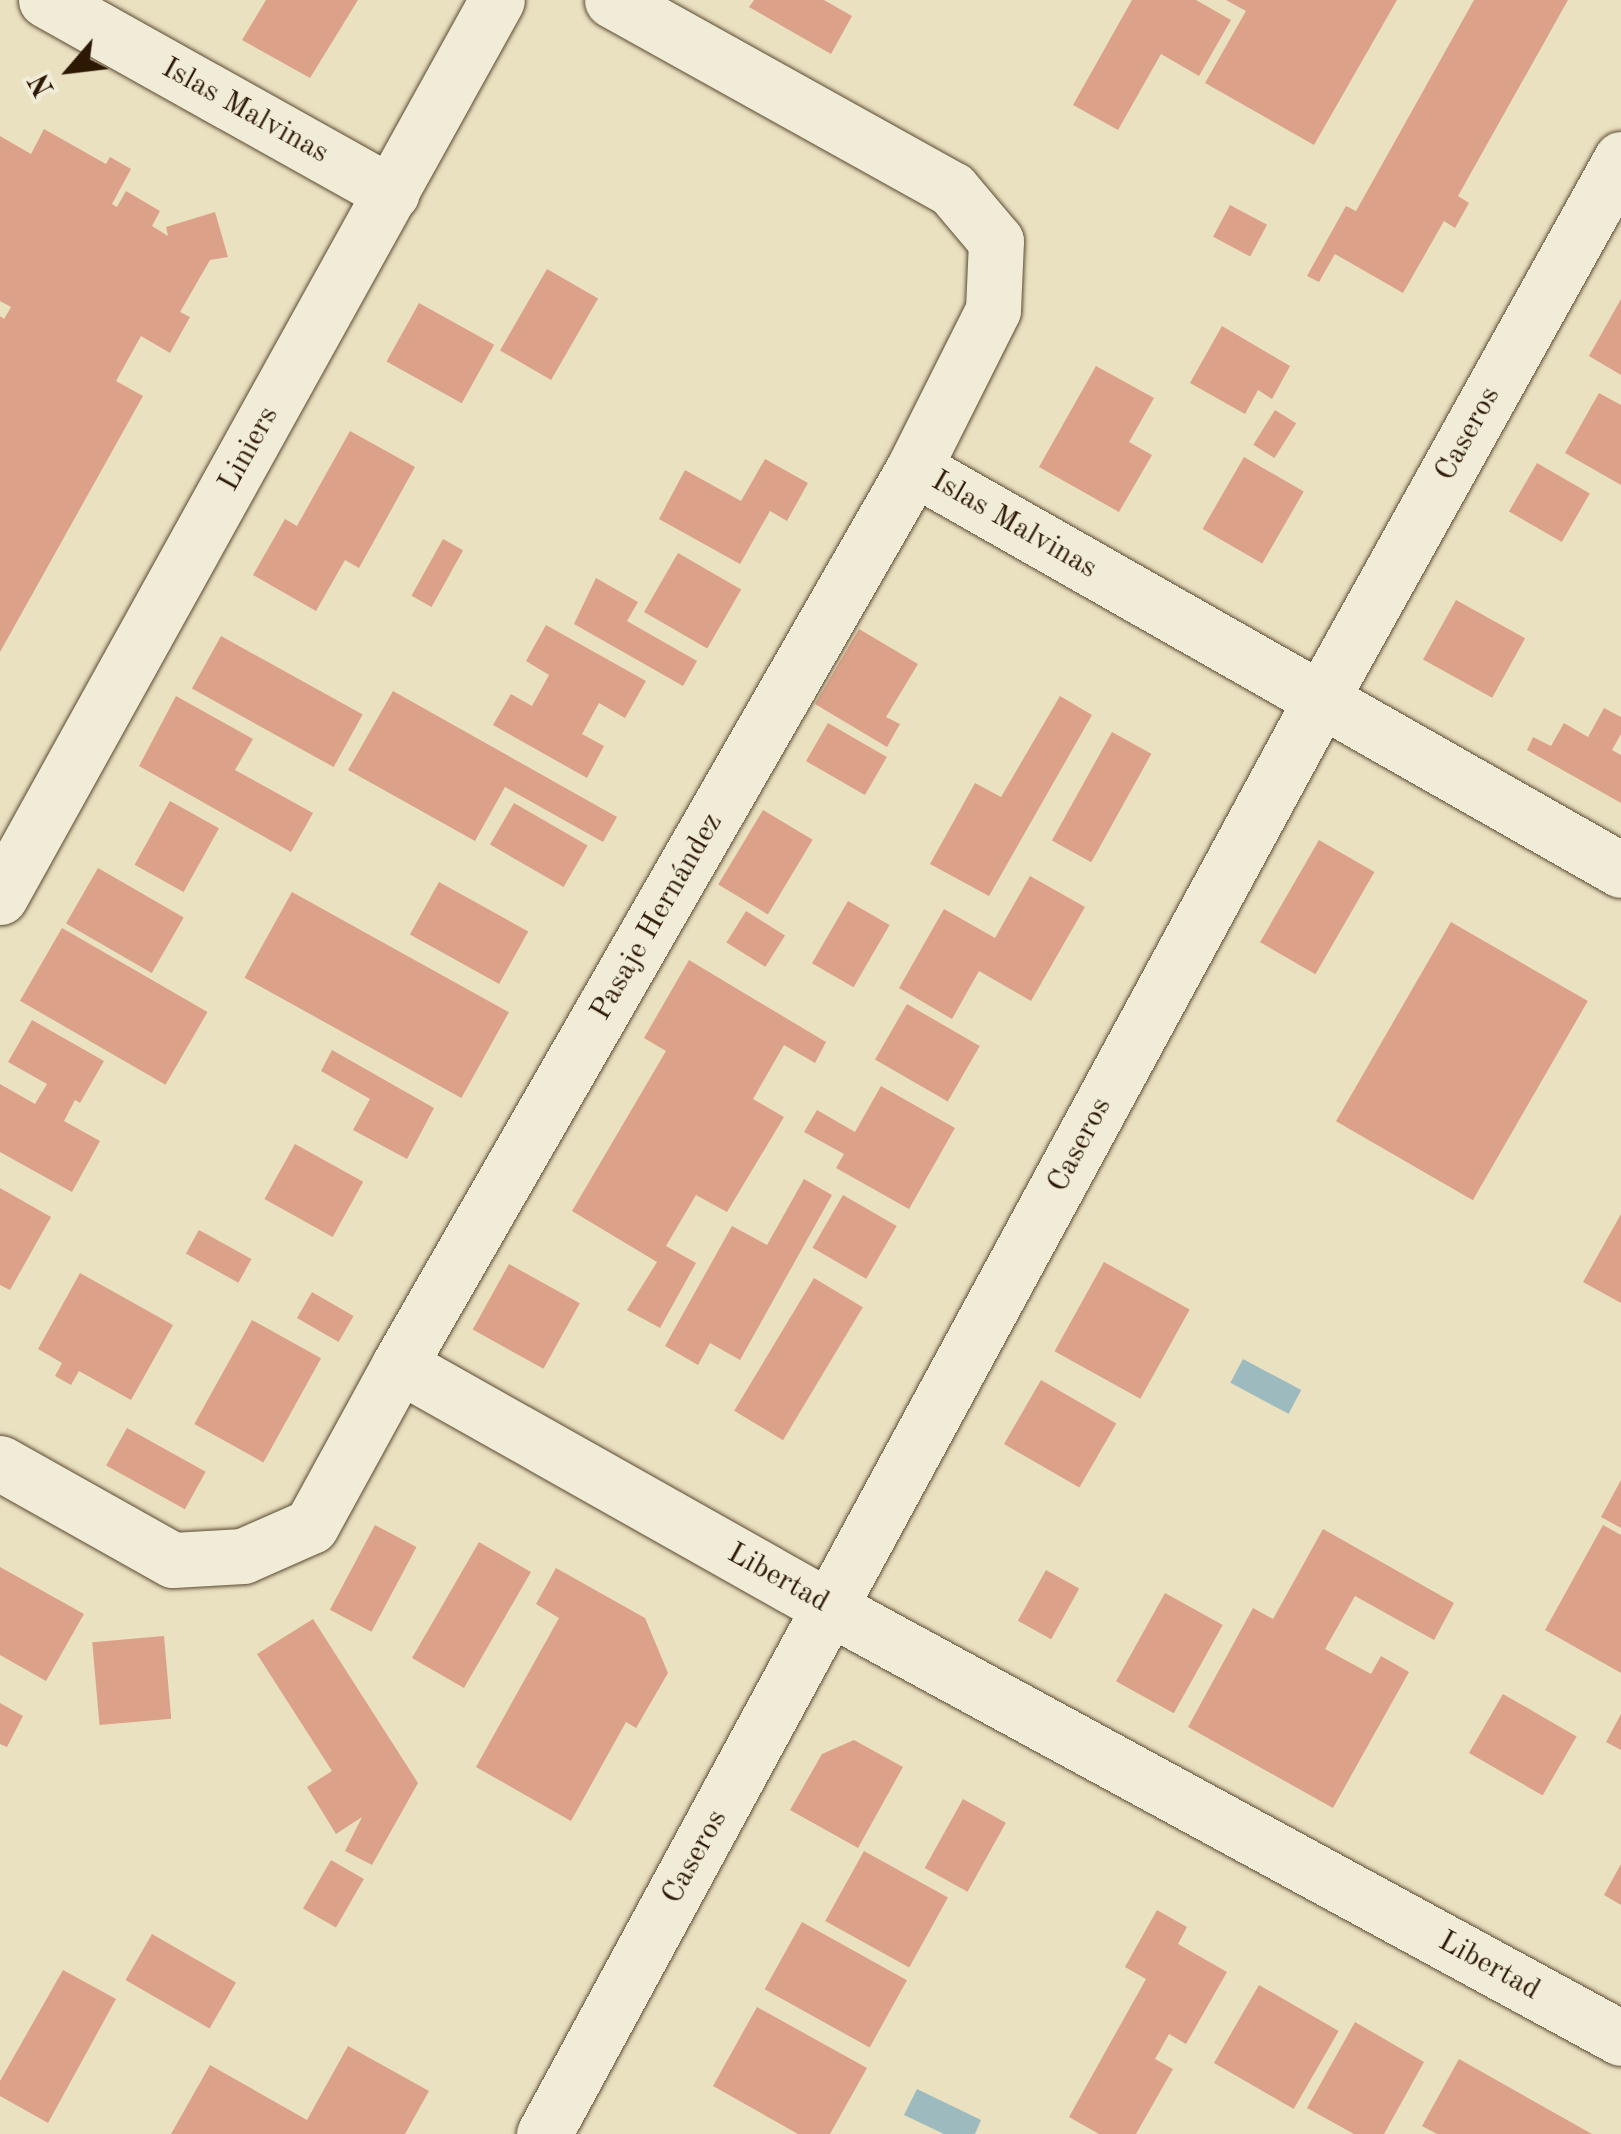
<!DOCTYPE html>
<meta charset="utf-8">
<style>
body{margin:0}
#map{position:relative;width:1621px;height:2134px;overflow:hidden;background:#eae1c1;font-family:"Old Standard TT",serif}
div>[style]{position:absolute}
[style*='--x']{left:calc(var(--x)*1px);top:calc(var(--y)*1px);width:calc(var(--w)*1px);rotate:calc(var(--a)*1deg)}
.water>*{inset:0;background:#9dbbbe;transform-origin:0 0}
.building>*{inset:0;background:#dca289;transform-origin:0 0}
.roads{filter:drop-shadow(0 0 2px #5c4a32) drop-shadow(0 0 2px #5c4a32)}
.street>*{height:55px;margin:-27.5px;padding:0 27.5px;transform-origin:27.5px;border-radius:27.5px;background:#f1ecd7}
span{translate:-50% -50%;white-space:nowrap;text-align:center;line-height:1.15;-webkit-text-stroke:8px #f1ecd7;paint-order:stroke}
.street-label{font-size:30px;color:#2d1803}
.north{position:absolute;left:20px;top:20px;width:100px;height:100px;-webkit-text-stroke:8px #f1ecd7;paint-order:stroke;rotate:242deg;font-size:28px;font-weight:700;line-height:40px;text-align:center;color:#2d1803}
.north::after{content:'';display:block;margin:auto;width:35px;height:45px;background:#2d1803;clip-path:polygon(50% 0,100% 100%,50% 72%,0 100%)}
</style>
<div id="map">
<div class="water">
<div style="left:1243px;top:1359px;width:66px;height:27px;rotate:28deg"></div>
<div style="clip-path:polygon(917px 2089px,981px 2120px,975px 2134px,944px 2134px,904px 2115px)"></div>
</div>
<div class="building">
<div style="clip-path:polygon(266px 0,358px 0,310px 78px,242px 40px)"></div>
<div style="clip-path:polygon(754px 0,824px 0,852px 16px,831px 54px,749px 7px)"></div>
<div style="clip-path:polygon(1132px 0,1196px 0,1231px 20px,1199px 76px,1161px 54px,1118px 130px,1073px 105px)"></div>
<div style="clip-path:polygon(1226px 0,1397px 0,1314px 145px,1205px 83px,1246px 11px)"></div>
<div style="clip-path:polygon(1474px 0,1568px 0,1458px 196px,1469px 203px,1455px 228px,1444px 221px,1403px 293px,1335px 254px,1319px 282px,1307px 276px,1346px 206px,1356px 211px)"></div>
<div style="clip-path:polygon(44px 129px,106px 164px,110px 157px,131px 169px,112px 204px,117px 207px,126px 191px,160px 211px,152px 226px,168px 236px,166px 227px,215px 212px,228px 257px,210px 260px,180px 312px,190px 317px,170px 353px,141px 336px,116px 381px,143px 396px,0 652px,0 316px,4px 319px,11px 307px,0 301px,0 136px,31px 154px)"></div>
<div style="left:1230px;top:205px;width:42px;height:36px;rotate:28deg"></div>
<div style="left:547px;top:269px;width:59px;height:94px;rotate:30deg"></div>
<div style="clip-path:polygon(1621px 299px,1621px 375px,1589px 356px)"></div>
<div style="left:419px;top:303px;width:86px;height:67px;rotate:29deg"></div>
<div style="clip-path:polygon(1222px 326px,1290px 366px,1272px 399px,1258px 390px,1245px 414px,1190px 383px)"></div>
<div style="clip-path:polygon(1096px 366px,1154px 398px,1129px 442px,1152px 455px,1119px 512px,1039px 467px)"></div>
<div style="clip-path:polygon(1599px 393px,1621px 405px,1621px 485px,1565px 453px)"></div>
<div style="left:1275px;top:410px;width:25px;height:41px;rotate:32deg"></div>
<div style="clip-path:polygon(350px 431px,415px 467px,359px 568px,345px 560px,316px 611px,253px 575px,285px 519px,297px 526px)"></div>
<div style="left:1244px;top:457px;width:69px;height:83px;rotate:30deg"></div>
<div style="clip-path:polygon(765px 459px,808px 483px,787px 521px,770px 511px,740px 564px,659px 519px,685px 470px,741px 501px)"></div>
<div style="left:1537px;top:463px;width:61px;height:56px;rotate:30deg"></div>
<div style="left:443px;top:539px;width:23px;height:65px;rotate:29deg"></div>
<div style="left:678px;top:553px;width:73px;height:68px;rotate:30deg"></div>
<div style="clip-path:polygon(596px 578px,638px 602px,627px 621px,697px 661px,683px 686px,574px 624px)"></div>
<div style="left:1456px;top:600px;width:79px;height:68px;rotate:29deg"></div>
<div style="clip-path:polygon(546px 625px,646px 681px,625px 718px,599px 703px,582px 734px,604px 746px,587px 778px,493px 725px,511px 694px,532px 706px,549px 675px,526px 661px)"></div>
<div style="clip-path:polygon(859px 629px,918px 664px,886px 717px,900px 724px,887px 747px,815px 704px)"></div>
<div style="left:221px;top:636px;width:162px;height:60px;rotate:29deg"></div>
<div style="clip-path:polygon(393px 691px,617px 817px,603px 842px,505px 787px,475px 841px,348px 770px)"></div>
<div style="clip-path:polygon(176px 696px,253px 739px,235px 770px,313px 813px,291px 852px,139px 766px)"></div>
<div style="clip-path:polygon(1060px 696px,1092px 715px,989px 896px,930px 864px,975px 783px,1001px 797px)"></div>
<div style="clip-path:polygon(1604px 708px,1621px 717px,1621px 734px,1612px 750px,1621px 755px,1621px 803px,1527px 750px,1533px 737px,1551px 746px,1564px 723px,1588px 737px)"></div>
<div style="left:828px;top:723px;width:68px;height:44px;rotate:30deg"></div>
<div style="left:1112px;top:732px;width:45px;height:124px;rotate:29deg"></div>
<div style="left:170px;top:801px;width:56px;height:73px;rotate:29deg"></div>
<div style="left:514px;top:803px;width:85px;height:48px;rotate:30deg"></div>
<div style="left:763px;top:810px;width:58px;height:87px;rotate:31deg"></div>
<div style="left:1319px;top:840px;width:64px;height:118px;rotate:30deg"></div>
<div style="left:98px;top:868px;width:99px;height:64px;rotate:30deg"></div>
<div style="clip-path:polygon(1030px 876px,1085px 907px,1031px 1001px,979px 971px,952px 1019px,899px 988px,944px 909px,995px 938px)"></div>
<div style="left:439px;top:882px;width:102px;height:60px;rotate:29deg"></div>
<div style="left:292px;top:892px;width:248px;height:98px;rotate:29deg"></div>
<div style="left:848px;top:901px;width:48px;height:72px;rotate:30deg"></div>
<div style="left:746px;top:911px;width:46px;height:37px;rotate:32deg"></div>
<div style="left:1451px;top:922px;width:158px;height:230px;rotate:30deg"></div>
<div style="left:62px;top:928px;width:168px;height:84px;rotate:30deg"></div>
<div style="clip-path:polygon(689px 960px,826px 1042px,815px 1063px,784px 1045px,753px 1099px,784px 1117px,727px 1212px,696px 1195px,666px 1246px,696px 1263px,660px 1328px,627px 1310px,657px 1262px,572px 1211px,666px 1051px,644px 1038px)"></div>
<div style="left:907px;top:1004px;width:84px;height:64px;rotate:30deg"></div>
<div style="clip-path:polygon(32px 1020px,104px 1061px,80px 1103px,75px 1100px,64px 1121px,100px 1141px,72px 1192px,0 1152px,0 1084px,35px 1104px,47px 1084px,8px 1062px)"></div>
<div style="clip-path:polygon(332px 1050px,434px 1108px,407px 1159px,353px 1130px,370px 1099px,321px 1071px)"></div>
<div style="clip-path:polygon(881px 1086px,955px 1128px,909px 1209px,836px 1168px,844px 1154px,804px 1132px,817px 1110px,855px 1132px)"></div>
<div style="left:295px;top:1144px;width:78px;height:63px;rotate:29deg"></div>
<div style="clip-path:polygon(804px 1179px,832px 1195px,740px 1360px,710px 1343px,698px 1365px,665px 1346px,732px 1226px,767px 1245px)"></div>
<div style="clip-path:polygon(0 1188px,51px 1217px,10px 1290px,0 1285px)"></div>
<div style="left:843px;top:1195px;width:62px;height:61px;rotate:30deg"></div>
<div style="clip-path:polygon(1621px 1214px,1621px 1303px,1583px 1282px)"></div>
<div style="left:199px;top:1230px;width:60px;height:27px;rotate:29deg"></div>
<div style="left:1104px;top:1262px;width:98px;height:102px;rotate:29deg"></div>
<div style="left:509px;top:1264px;width:81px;height:75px;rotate:29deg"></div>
<div style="clip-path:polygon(80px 1273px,173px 1325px,131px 1400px,79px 1371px,71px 1385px,55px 1376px,62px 1363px,38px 1349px)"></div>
<div style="left:814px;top:1278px;width:57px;height:155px;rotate:31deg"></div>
<div style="left:312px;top:1292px;width:48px;height:30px;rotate:30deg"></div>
<div style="left:252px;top:1320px;width:79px;height:119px;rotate:29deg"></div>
<div style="left:1041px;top:1380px;width:87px;height:74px;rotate:30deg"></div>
<div style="left:127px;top:1428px;width:90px;height:43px;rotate:29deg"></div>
<div style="clip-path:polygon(1621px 1480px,1621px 1528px,1601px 1517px)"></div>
<div style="left:375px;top:1525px;width:47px;height:96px;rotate:28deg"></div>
<div style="clip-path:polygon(1603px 1525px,1621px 1535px,1621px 1673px,1545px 1630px)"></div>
<div style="clip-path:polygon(1323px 1529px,1454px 1603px,1434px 1640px,1355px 1596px,1325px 1649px,1371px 1674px,1381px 1656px,1409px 1672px,1333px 1808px,1188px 1727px,1253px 1608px,1273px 1619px)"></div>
<div style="left:479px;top:1542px;width:60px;height:134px;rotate:30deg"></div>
<div style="clip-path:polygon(0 1567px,84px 1614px,46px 1681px,0 1655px)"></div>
<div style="clip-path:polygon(556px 1568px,645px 1618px,668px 1673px,636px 1728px,626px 1722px,571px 1821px,476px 1767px,559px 1618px,536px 1604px)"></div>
<div style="left:1046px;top:1570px;width:38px;height:58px;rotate:29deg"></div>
<div style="left:1165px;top:1593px;width:66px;height:101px;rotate:29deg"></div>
<div style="clip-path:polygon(313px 1619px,418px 1783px,372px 1865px,345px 1851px,362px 1817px,336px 1834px,307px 1787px,332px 1771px,257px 1654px)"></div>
<div style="left:164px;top:1636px;width:83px;height:72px;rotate:85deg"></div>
<div style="left:1503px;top:1694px;width:85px;height:68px;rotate:30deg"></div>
<div style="clip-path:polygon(0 1703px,23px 1716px,7px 1747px,0 1744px)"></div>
<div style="clip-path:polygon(1621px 1714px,1621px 1750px,1606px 1742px)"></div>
<div style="clip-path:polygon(854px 1740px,903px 1767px,858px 1848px,790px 1810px,822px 1754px)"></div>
<div style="left:963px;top:1799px;width:49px;height:79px;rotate:29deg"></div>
<div style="left:864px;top:1851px;width:96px;height:80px;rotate:29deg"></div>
<div style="left:331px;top:1860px;width:38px;height:56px;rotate:30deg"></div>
<div style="clip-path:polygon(1621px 1864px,1621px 1905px,1604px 1895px)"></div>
<div style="clip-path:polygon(1157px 1910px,1187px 1927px,1178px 1944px,1227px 1972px,1186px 2044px,1169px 2034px,1155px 2059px,1173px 2069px,1136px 2134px,1099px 2134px,1069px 2117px,1146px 1979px,1125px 1967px)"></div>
<div style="left:802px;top:1922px;width:120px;height:77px;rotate:29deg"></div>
<div style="left:152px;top:1934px;width:97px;height:53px;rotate:30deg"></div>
<div style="clip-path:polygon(63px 1970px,116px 1999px,48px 2123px,0 2096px,0 2081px)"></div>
<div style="left:1259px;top:1985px;width:92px;height:90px;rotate:30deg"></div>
<div style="clip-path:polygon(757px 2007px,867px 2068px,830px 2134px,798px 2134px,713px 2086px)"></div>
<div style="clip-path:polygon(1355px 2022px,1424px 2062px,1384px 2134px,1354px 2134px,1307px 2108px)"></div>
<div style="clip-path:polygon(348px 2046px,429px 2091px,405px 2134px,171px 2134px,210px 2065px,307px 2120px)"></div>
<div style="clip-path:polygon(1459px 2059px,1592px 2134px,1437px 2134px,1422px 2126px)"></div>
</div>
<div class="roads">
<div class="street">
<div style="--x:46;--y:0;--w:396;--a:29.2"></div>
<div style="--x:612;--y:0;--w:389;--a:29.1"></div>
<div style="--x:952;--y:189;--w:68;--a:49.8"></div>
<div style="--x:996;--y:241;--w:69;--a:92.5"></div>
<div style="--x:993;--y:310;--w:177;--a:116.6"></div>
<div style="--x:914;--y:468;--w:813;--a:29.62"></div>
<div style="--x:0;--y:897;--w:1025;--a:-61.01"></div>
<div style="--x:399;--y:1365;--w:1034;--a:-60.14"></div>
<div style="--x:0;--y:1463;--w:198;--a:29.3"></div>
<div style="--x:173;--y:1560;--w:70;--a:-3.3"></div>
<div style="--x:243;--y:1556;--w:74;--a:-23.8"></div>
<div style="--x:311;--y:1526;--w:183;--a:-61.3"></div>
<div style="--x:399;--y:1365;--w:495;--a:29.4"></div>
<div style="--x:830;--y:1608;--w:900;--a:28.53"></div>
<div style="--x:544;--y:2134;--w:1630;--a:-61.56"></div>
<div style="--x:1320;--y:701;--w:620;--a:-60.95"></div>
</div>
</div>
<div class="street-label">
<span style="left:245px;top:111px;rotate:29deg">Islas Malvinas</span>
<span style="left:1468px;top:434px;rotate:-61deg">Caseros</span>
<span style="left:249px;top:449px;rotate:-61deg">Liniers</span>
<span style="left:1014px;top:525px;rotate:30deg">Islas Malvinas</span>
<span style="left:657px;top:917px;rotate:-60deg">Pasaje Hernández</span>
<span style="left:1080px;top:1145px;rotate:-62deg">Caseros</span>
<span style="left:778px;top:1578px;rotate:29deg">Libertad</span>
<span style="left:695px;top:1857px;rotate:-61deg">Caseros</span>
<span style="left:1489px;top:1966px;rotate:29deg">Libertad</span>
</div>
<div class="north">N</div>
</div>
